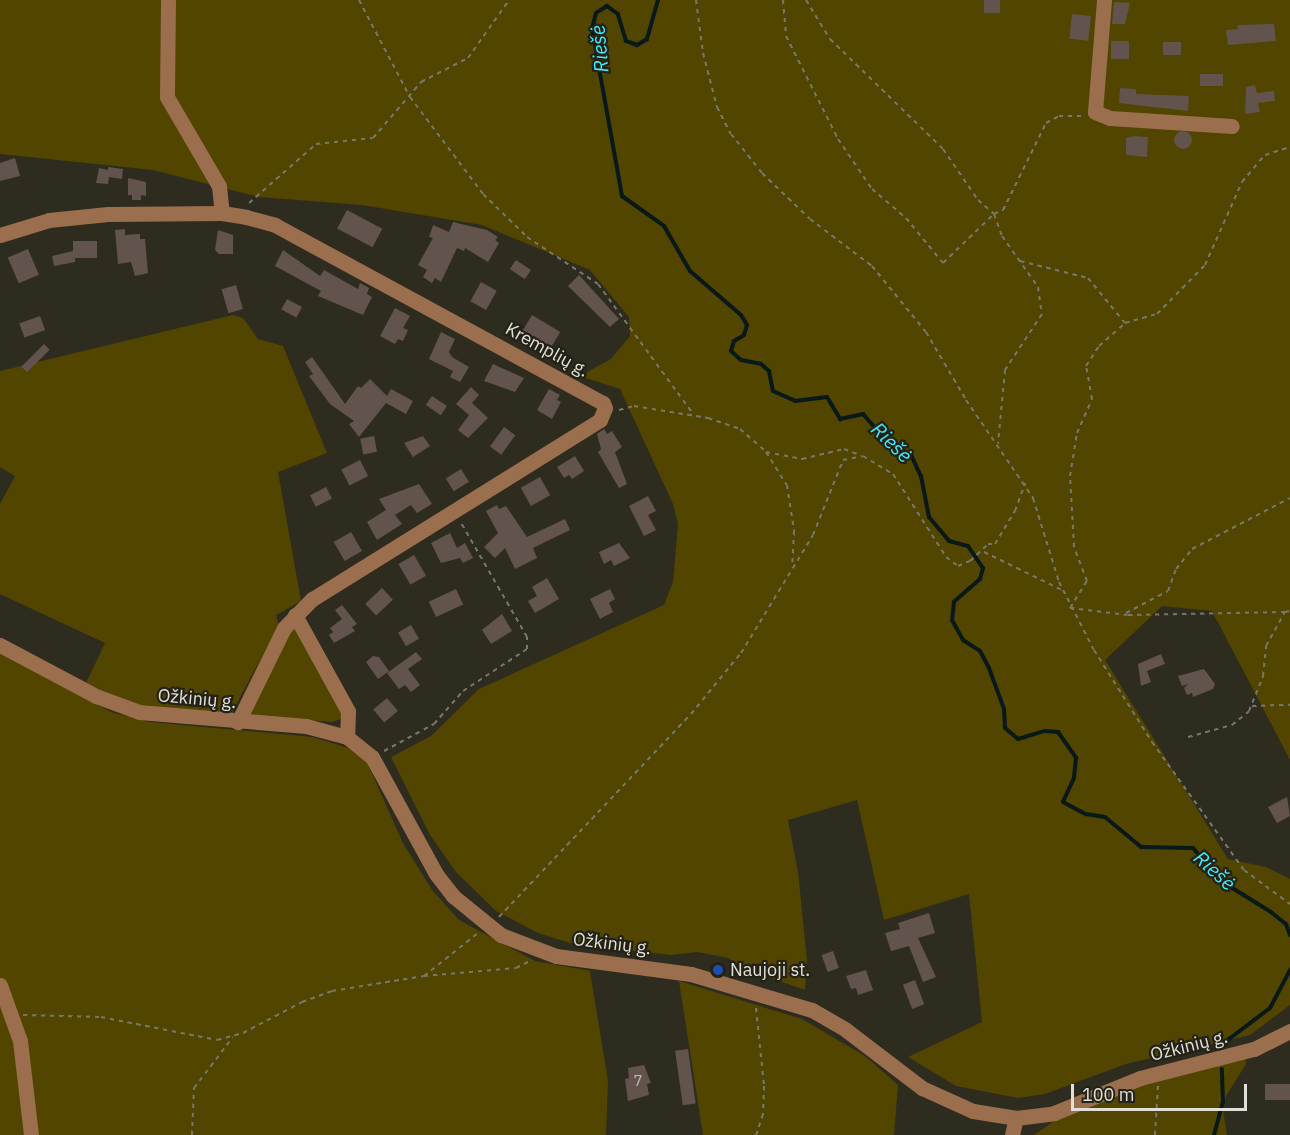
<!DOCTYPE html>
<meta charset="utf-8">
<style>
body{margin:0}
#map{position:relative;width:1290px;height:1135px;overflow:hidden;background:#2e2c1f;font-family:"IBM Plex Sans",sans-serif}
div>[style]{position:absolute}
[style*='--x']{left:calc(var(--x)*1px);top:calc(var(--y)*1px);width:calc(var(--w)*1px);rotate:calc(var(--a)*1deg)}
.green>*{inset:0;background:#514500}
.stream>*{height:4px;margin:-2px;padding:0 2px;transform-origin:2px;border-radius:2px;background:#091819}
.building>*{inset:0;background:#62534d;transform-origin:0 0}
.round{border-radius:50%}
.path>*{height:2px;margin-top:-1px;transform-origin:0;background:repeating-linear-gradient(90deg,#78776c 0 4.5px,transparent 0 9px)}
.minor>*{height:15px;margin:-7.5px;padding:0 7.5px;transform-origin:7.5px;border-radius:7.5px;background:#9b6e4e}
.dots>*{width:16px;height:16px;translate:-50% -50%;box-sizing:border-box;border:3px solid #242216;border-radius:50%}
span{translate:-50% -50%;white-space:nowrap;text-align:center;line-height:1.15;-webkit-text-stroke:4.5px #242216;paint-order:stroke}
.number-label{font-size:15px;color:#c1bdb5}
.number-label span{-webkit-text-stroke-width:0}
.street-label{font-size:18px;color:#e1e0d8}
.poi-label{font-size:18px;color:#e1e0d8}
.left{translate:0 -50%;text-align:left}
.water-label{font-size:20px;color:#41eafb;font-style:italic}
.scale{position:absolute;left:1071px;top:1084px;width:176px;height:27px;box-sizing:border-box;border:3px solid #e1e0d8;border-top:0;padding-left:8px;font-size:18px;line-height:21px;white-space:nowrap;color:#e1e0d8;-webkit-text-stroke:4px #242216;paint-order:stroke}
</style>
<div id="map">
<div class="green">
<div style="clip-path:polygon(0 0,1290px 0,1290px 760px,1212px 611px,1162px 606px,1105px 660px,1228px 859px,1266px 867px,1290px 879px,1290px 1005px,1250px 1035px,1126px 1064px,1045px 1094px,1018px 1098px,956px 1086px,908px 1057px,982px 1022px,969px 894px,884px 920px,857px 800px,788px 820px,798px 872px,807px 960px,805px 990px,753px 972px,728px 958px,697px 952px,671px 955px,573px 944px,538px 933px,496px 911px,456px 872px,430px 835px,391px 757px,431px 736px,479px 689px,664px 605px,673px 582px,678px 524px,673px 504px,620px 389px,586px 378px,587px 372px,611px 359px,630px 336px,629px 317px,590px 270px,482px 225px,362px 205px,259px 197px,153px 170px,0 154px)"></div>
<div style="clip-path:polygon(233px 315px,243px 318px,258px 339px,283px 346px,327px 453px,278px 472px,301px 601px,276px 615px,279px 625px,230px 716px,133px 704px,86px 683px,105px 643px,0 594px,0 504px,15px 476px,0 467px,0 371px)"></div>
<div style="clip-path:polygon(295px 628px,342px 708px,342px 719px,331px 722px,246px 715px,278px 645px)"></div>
<div style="clip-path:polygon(0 651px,111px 712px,149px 722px,313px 737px,348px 748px,366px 760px,403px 843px,432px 890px,459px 920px,535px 961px,590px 971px,608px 1081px,606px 1135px,0 1135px)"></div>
<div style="clip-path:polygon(679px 981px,802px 1019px,865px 1056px,898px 1085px,894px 1135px,703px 1135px)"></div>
<div style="clip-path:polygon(1245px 1057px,1246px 1064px,1226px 1096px,1223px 1110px,1227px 1135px,1034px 1135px,1053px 1122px,1132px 1088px)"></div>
</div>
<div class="stream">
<div style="--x:658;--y:0;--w:41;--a:105.8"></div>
<div style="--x:647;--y:39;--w:12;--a:149"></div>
<div style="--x:637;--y:45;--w:12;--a:-160"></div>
<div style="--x:626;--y:41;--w:28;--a:-107"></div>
<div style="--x:618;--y:14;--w:14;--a:-144"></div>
<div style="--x:607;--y:6;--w:13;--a:148"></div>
<div style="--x:596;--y:13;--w:16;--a:104"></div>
<div style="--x:592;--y:29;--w:170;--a:79.8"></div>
<div style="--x:622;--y:196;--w:52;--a:35.5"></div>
<div style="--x:664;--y:226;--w:52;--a:60"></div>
<div style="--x:690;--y:271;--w:67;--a:40.8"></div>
<div style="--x:741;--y:315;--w:12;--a:59"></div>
<div style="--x:747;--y:325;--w:10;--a:107"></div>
<div style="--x:744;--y:335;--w:12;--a:149"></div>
<div style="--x:734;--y:341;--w:10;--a:107"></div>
<div style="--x:731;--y:351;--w:13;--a:42"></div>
<div style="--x:741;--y:360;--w:20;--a:11"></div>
<div style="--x:761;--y:364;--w:11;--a:41"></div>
<div style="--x:769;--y:371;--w:20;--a:79"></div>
<div style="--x:773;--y:391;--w:24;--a:24"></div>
<div style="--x:795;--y:401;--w:32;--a:-7"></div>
<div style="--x:827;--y:397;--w:26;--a:59"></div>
<div style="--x:840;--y:419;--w:24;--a:-12"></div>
<div style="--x:863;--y:414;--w:33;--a:49"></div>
<div style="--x:885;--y:439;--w:31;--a:32"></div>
<div style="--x:911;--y:455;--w:23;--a:65"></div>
<div style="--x:921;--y:476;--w:42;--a:79"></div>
<div style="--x:929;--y:517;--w:31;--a:50"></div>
<div style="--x:949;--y:541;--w:20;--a:15"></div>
<div style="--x:968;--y:546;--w:27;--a:56"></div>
<div style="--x:983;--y:568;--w:11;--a:105"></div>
<div style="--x:980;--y:579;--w:35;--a:139"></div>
<div style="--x:954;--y:602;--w:18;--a:96"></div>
<div style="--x:952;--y:620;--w:23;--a:61"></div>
<div style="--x:963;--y:640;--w:20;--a:33"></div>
<div style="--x:980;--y:651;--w:19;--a:62"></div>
<div style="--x:989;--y:668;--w:44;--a:69.9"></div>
<div style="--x:1004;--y:709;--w:19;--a:87"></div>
<div style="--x:1005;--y:728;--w:17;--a:40"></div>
<div style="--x:1018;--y:739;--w:28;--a:-17"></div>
<div style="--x:1045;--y:731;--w:13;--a:4"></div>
<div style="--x:1058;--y:732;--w:32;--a:55"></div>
<div style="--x:1076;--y:758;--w:20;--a:96"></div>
<div style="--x:1074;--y:778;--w:26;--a:115"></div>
<div style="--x:1063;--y:802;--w:26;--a:28"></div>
<div style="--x:1086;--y:814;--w:19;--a:9"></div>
<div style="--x:1105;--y:817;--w:47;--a:39.8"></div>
<div style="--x:1141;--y:847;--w:52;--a:1.1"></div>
<div style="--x:1193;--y:848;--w:43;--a:49.7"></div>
<div style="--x:1221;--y:881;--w:59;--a:31.8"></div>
<div style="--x:1271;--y:912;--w:19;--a:39"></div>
<div style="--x:1286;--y:924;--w:12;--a:70"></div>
<div style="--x:1222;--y:1048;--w:11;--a:-52"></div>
<div style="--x:1229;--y:1039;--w:51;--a:-37.1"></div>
<div style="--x:1270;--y:1008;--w:43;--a:-62.2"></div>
<div style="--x:1214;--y:1135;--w:34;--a:-75"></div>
<div style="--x:1223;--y:1102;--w:33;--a:-92"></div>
</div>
<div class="building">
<div style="left:984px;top:0;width:16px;height:13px"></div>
<div style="clip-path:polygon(1114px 2px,1130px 3px,1125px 24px,1112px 24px)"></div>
<div style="left:1072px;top:14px;width:19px;height:25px;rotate:6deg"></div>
<div style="clip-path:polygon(1274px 24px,1276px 41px,1228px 45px,1226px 30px,1238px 29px,1237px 25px)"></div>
<div style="left:1111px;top:41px;width:18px;height:18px"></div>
<div style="left:1163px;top:42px;width:18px;height:13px"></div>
<div style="left:1223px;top:74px;width:12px;height:23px;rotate:90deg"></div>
<div style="clip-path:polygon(1255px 85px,1257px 93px,1274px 91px,1275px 101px,1258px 103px,1260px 112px,1245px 114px,1246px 87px)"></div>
<div style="clip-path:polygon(1120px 88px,1136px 89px,1136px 94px,1189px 96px,1188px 111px,1119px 103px)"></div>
<div class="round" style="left:1174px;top:131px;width:18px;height:18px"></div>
<div style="clip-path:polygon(1134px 136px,1148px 137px,1147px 157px,1126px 155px,1126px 138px)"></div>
<div style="clip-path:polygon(15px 158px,20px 176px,0 181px,0 163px)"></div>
<div style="clip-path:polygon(108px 167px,123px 169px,122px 179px,109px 177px,108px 184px,96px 183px,99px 168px,108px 170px)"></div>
<div style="clip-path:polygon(128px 178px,146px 182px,146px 196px,141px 195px,141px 200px,132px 200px,132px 195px,128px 195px)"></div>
<div style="left:347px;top:210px;width:40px;height:21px;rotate:28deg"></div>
<div style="clip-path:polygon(453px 222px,487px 230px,498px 237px,495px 240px,499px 243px,488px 262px,465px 248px,464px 251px,457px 248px,441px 282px,435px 278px,432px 283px,423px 277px,427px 270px,418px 265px,433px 238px,429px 237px,433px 225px,449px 232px)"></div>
<div style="clip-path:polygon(125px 229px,125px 235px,140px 234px,140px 239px,145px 239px,148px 273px,135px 276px,131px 262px,118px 264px,115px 230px)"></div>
<div style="clip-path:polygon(218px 230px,233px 235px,233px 254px,219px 254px,215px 250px)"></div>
<div style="clip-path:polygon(73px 241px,97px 241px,97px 258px,75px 258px,75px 262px,54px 266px,52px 256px,73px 251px)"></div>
<div style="left:28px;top:249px;width:28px;height:22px;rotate:67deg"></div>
<div style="clip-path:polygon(283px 250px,320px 276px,324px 270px,358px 289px,360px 283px,369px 288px,367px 294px,372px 297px,363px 315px,318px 296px,321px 291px,275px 266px)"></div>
<div style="left:516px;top:260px;width:18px;height:11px;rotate:34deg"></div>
<div style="clip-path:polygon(579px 275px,619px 319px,610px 327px,568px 286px)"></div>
<div style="left:481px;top:282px;width:18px;height:22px;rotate:29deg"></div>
<div style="left:236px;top:285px;width:25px;height:15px;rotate:74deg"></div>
<div style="left:287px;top:299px;width:17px;height:12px;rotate:28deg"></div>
<div style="clip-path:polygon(395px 308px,410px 316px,403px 328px,408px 330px,403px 341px,398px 339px,395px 344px,380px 336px)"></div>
<div style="left:532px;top:315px;width:33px;height:19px;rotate:31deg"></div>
<div style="left:40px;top:316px;width:15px;height:22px;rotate:70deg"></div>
<div style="clip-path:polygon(441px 332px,455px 339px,449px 352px,452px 357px,469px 367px,460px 382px,450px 377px,453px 371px,429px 359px)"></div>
<div style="left:44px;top:344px;width:8px;height:32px;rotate:45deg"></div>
<div style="clip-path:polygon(312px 357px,345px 404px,358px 386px,361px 388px,370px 379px,387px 396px,391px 389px,413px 401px,406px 414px,386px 403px,359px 437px,349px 424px,354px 421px,330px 404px,309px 376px,313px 374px,305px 362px)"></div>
<div style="clip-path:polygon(493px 364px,524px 378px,515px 392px,484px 381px)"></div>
<div style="clip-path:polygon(471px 387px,479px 395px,472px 403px,488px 418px,468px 438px,458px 430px,469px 415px,456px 404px)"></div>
<div style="clip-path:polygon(549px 389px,560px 395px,557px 400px,561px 402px,552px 419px,537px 410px)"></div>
<div style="left:432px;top:396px;width:18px;height:11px;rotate:34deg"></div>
<div style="left:504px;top:427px;width:14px;height:24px;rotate:36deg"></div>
<div style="clip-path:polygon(604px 429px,607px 434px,612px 431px,622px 447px,615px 452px,627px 484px,619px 488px,598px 452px,601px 449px,597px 434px)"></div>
<div style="left:374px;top:436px;width:16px;height:14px;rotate:79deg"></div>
<div style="clip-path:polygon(423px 436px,430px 446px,413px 457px,404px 443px)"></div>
<div style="clip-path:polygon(575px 456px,584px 471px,572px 479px,569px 475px,564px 478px,557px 467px)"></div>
<div style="left:360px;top:460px;width:18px;height:21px;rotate:63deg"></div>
<div style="left:461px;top:469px;width:15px;height:18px;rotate:58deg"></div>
<div style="left:540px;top:477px;width:21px;height:22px;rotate:61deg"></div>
<div style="clip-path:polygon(419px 484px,432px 504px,417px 513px,411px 505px,395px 515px,402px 524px,377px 540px,367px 522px,386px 510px,379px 499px)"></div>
<div style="left:326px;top:487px;width:13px;height:18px;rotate:63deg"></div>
<div style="clip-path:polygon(648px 496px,656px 511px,648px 515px,656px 530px,644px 536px,629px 506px)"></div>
<div style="clip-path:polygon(497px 505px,499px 509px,506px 506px,527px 537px,565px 519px,570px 530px,533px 548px,537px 558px,515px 569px,505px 548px,495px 558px,484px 547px,498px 533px,486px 511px)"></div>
<div style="left:351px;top:532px;width:22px;height:20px;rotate:60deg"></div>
<div style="clip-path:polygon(450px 533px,457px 548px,465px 543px,473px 558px,463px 563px,460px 558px,441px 563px,431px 543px)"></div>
<div style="clip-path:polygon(619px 543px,630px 558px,614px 566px,611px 560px,604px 564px,599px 552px)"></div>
<div style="left:414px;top:555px;width:24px;height:18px;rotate:60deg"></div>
<div style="clip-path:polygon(547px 578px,559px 599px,535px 613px,528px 601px,537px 596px,532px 587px)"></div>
<div style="left:382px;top:588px;width:16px;height:23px;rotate:47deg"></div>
<div style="left:456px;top:589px;width:17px;height:30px;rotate:65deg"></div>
<div style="clip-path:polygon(610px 589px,615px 599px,609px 603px,613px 612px,600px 619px,590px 599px)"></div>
<div style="clip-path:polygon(342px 605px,357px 624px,352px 627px,355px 631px,334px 643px,329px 635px,333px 632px,330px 628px,342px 619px,335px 610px)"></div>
<div style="clip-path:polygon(502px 614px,512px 631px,491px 644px,482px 630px)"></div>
<div style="left:411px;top:625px;width:16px;height:15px;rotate:60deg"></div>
<div style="clip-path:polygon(416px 652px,422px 659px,408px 669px,420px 685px,411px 692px,405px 685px,399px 689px,387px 673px)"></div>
<div style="clip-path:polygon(1161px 654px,1165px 664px,1147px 671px,1151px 682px,1141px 686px,1138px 664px)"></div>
<div style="clip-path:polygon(373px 656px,379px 657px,389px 671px,378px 679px,366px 662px)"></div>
<div style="clip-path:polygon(1204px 669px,1215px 684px,1213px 689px,1193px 697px,1192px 693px,1187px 695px,1184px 688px,1188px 684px,1182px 686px,1178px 676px)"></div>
<div style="left:387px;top:698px;width:17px;height:18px;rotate:50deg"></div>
<div style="clip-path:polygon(1287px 797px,1290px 816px,1277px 823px,1268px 807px)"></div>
<div style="clip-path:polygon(929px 913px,935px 933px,918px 938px,936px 977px,923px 982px,909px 946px,891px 951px,885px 933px,900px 929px,898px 923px)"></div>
<div style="left:833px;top:951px;width:18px;height:12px;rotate:71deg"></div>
<div style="clip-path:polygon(866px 970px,873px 990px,858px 995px,856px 988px,851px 989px,846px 976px)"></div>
<div style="left:915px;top:980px;width:26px;height:13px;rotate:69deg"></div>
<div style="left:688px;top:1049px;width:55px;height:13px;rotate:82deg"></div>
<div style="clip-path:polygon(644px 1065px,651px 1083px,647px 1084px,649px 1095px,628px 1101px,625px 1079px,629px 1078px,628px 1068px)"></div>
<div style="left:1265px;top:1084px;width:25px;height:16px"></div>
</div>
<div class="path">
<div style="--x:359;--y:0;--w:110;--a:62.3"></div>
<div style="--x:410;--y:97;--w:121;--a:53"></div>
<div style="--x:483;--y:194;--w:62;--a:44.3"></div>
<div style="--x:527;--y:237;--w:85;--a:33.5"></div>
<div style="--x:598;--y:284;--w:161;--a:53.8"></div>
<div style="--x:696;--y:0;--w:53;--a:82.5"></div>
<div style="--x:703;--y:53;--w:56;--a:75.5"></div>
<div style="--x:717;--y:107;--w:30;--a:63"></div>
<div style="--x:731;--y:134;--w:50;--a:51.5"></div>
<div style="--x:762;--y:173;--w:66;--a:43.8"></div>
<div style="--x:810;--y:219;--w:78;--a:37.2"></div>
<div style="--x:872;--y:266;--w:85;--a:50.7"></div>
<div style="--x:926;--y:332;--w:79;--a:59.5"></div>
<div style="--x:966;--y:400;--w:119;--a:55.6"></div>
<div style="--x:1033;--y:498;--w:88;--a:72.8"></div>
<div style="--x:1059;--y:582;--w:76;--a:62.8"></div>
<div style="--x:1094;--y:650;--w:109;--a:57.8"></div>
<div style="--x:1152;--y:742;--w:158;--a:54.3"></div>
<div style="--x:1244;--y:870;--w:57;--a:36.5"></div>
<div style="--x:783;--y:0;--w:36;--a:85"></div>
<div style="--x:786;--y:36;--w:115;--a:63.2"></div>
<div style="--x:838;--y:139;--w:60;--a:55.8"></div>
<div style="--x:872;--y:189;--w:45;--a:40.5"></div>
<div style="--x:906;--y:218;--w:58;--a:50.6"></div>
<div style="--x:943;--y:263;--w:71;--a:-43.9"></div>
<div style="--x:994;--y:214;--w:10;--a:-24"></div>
<div style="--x:1003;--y:210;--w:97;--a:-63.7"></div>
<div style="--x:1046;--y:123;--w:15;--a:-28"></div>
<div style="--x:1059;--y:116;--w:24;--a:0"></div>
<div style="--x:806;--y:0;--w:46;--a:58.4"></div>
<div style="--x:830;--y:39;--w:158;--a:44.2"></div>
<div style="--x:943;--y:149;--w:62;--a:55.5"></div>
<div style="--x:978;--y:200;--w:21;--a:41"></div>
<div style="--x:994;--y:214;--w:23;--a:70"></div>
<div style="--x:1002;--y:236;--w:62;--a:54.8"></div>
<div style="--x:1038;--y:287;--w:27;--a:82"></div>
<div style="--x:1042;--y:314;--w:67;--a:123.5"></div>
<div style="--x:1005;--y:370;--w:74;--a:95.4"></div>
<div style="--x:249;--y:203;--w:89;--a:-41.4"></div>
<div style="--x:316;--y:144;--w:57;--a:-6"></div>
<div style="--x:373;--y:138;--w:74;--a:-49.4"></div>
<div style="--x:421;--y:82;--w:53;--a:-27.1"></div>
<div style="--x:468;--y:58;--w:71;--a:-54.7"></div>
<div style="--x:1020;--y:261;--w:70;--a:14"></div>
<div style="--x:1088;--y:278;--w:58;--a:50.6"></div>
<div style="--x:619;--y:410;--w:16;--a:-15"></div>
<div style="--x:634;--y:406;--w:75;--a:9.2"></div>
<div style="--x:708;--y:418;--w:34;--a:19"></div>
<div style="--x:740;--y:429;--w:35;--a:41"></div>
<div style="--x:766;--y:452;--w:37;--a:11"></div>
<div style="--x:802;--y:459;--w:43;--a:-13.4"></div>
<div style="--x:844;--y:449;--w:17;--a:21"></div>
<div style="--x:766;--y:452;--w:39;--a:58"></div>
<div style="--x:787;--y:485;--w:47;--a:81.3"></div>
<div style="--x:794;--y:531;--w:34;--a:93"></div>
<div style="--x:984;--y:552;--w:87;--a:26"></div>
<div style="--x:1070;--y:608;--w:32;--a:-58"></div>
<div style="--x:1087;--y:581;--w:36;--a:-111"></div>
<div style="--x:1074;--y:547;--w:71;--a:-93.2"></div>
<div style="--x:1070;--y:476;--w:44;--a:-80.8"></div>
<div style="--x:1077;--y:433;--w:37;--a:-66"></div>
<div style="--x:1092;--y:399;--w:34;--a:-100"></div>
<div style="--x:1086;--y:366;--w:24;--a:-57"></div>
<div style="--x:1099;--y:346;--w:35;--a:-41"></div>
<div style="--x:1125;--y:323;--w:33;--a:-16"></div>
<div style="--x:1157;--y:314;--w:69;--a:-45.6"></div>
<div style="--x:1205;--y:265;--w:91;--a:-66"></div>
<div style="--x:1242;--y:182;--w:35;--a:-50"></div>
<div style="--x:1265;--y:155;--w:26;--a:-18"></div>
<div style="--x:1070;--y:608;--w:58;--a:6.9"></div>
<div style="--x:1128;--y:615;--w:157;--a:-1.1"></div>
<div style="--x:1126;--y:613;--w:47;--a:-27.6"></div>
<div style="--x:1168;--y:591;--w:23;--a:-70"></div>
<div style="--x:1176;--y:569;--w:26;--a:-51"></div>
<div style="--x:1192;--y:549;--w:110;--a:-27.5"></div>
<div style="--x:1252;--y:706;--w:38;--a:-2"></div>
<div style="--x:1188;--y:737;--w:46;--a:-15.3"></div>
<div style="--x:1232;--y:725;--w:22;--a:-39"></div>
<div style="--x:1249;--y:711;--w:38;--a:-68"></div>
<div style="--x:1263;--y:676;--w:30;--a:-84"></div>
<div style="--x:1266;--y:646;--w:39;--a:-61"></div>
<div style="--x:1285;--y:612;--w:5;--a:-11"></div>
<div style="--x:384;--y:751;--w:57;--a:-28.4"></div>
<div style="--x:434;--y:724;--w:44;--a:-48.7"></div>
<div style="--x:463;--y:691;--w:77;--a:-33.3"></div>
<div style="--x:527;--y:649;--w:12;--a:-90"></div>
<div style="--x:527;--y:637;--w:134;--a:-120"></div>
<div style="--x:499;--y:917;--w:279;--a:-46.6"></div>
<div style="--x:691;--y:714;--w:79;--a:-50.7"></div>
<div style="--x:741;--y:653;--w:138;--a:-58.6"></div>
<div style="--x:813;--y:535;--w:81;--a:-68.2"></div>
<div style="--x:843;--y:460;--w:20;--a:-11"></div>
<div style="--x:863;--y:456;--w:35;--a:31"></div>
<div style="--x:893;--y:474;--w:98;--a:57.4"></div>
<div style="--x:946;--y:557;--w:15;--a:37"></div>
<div style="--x:958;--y:566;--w:13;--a:-23"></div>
<div style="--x:970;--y:561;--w:25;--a:-43"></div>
<div style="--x:988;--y:544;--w:7;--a:0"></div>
<div style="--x:995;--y:544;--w:39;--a:-59"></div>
<div style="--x:1015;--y:511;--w:30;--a:-70"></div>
<div style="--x:424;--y:976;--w:69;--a:-38.5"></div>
<div style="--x:756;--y:1008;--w:78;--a:84.1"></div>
<div style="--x:764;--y:1086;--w:28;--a:92"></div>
<div style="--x:763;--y:1114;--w:22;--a:108"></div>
<div style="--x:23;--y:1015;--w:78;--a:1.5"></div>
<div style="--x:101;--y:1017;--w:118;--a:11.2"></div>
<div style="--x:217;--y:1040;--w:27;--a:-15"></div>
<div style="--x:243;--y:1033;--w:67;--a:-27.7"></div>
<div style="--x:302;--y:1002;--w:32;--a:-20"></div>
<div style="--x:332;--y:991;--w:93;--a:-9.3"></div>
<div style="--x:424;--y:976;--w:92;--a:-5"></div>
<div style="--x:516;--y:968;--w:18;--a:-27"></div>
<div style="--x:192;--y:1135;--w:47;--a:-87.6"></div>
<div style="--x:194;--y:1088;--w:64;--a:-52.6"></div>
<div style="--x:1155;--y:1135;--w:50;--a:-86.6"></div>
</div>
<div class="minor">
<div style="--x:168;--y:0;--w:97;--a:90.6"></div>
<div style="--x:167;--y:97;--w:103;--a:59.7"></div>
<div style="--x:219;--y:186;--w:27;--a:84"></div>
<div style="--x:1104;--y:0;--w:112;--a:94.6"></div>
<div style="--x:1095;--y:112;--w:16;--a:22"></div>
<div style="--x:1110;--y:118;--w:122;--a:3.8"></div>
<div style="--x:0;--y:235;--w:51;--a:-17"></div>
<div style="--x:49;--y:220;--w:59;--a:-5.8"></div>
<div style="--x:108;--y:214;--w:114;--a:-0.5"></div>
<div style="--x:222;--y:213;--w:24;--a:9"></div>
<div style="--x:246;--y:217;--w:30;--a:15"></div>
<div style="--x:275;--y:225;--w:373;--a:28.5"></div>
<div style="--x:603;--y:403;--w:5;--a:68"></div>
<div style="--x:605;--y:408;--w:13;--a:113"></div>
<div style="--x:600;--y:420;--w:339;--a:148.1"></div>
<div style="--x:312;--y:599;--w:40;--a:134"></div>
<div style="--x:284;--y:628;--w:105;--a:116.1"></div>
<div style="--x:295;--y:615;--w:110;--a:61.1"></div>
<div style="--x:348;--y:711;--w:26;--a:92"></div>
<div style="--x:0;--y:645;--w:109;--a:28"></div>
<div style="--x:96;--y:696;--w:46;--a:20.4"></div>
<div style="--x:139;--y:712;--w:168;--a:4.8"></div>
<div style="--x:306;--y:726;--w:42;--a:15"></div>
<div style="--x:347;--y:737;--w:32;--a:39"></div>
<div style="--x:372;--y:757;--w:133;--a:61.3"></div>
<div style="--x:436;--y:874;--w:28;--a:52"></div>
<div style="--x:453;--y:896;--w:62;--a:39.1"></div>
<div style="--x:501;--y:935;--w:59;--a:20.9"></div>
<div style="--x:556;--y:956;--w:136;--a:7.6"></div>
<div style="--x:691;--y:974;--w:126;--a:16.6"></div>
<div style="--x:812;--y:1010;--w:39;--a:30"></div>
<div style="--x:846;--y:1030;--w:96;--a:37.3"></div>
<div style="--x:922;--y:1088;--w:56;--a:24.3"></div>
<div style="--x:973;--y:1111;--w:44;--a:9.2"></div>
<div style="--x:1016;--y:1118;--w:38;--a:-7"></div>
<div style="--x:1054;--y:1113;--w:93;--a:-22.1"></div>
<div style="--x:1140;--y:1078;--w:118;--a:-14.3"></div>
<div style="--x:1254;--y:1049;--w:40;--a:-26.6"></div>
<div style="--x:0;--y:985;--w:59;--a:70.3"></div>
<div style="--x:20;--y:1041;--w:95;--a:83.3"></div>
<div style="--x:1012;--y:1135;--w:17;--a:-77"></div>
</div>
<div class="dots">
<div style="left:718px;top:970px;background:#1a4fb4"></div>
</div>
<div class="number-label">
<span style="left:638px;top:1081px">7</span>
</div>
<div class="street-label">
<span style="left:547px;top:350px;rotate:29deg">Kremplių g.</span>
<span style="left:197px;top:699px;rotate:5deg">Ožkinių g.</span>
<span style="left:612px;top:944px;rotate:7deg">Ožkinių g.</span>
<span style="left:1189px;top:1046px;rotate:-14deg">Ožkinių g.</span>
</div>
<div class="poi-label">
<span class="left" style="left:730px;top:970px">Naujoji st.</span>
</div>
<div class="water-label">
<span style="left:599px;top:49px;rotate:-95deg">Riešė</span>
<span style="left:892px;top:442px;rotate:44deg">Riešė</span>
<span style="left:1215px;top:870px;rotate:42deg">Riešė</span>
</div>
<div class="scale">100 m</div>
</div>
